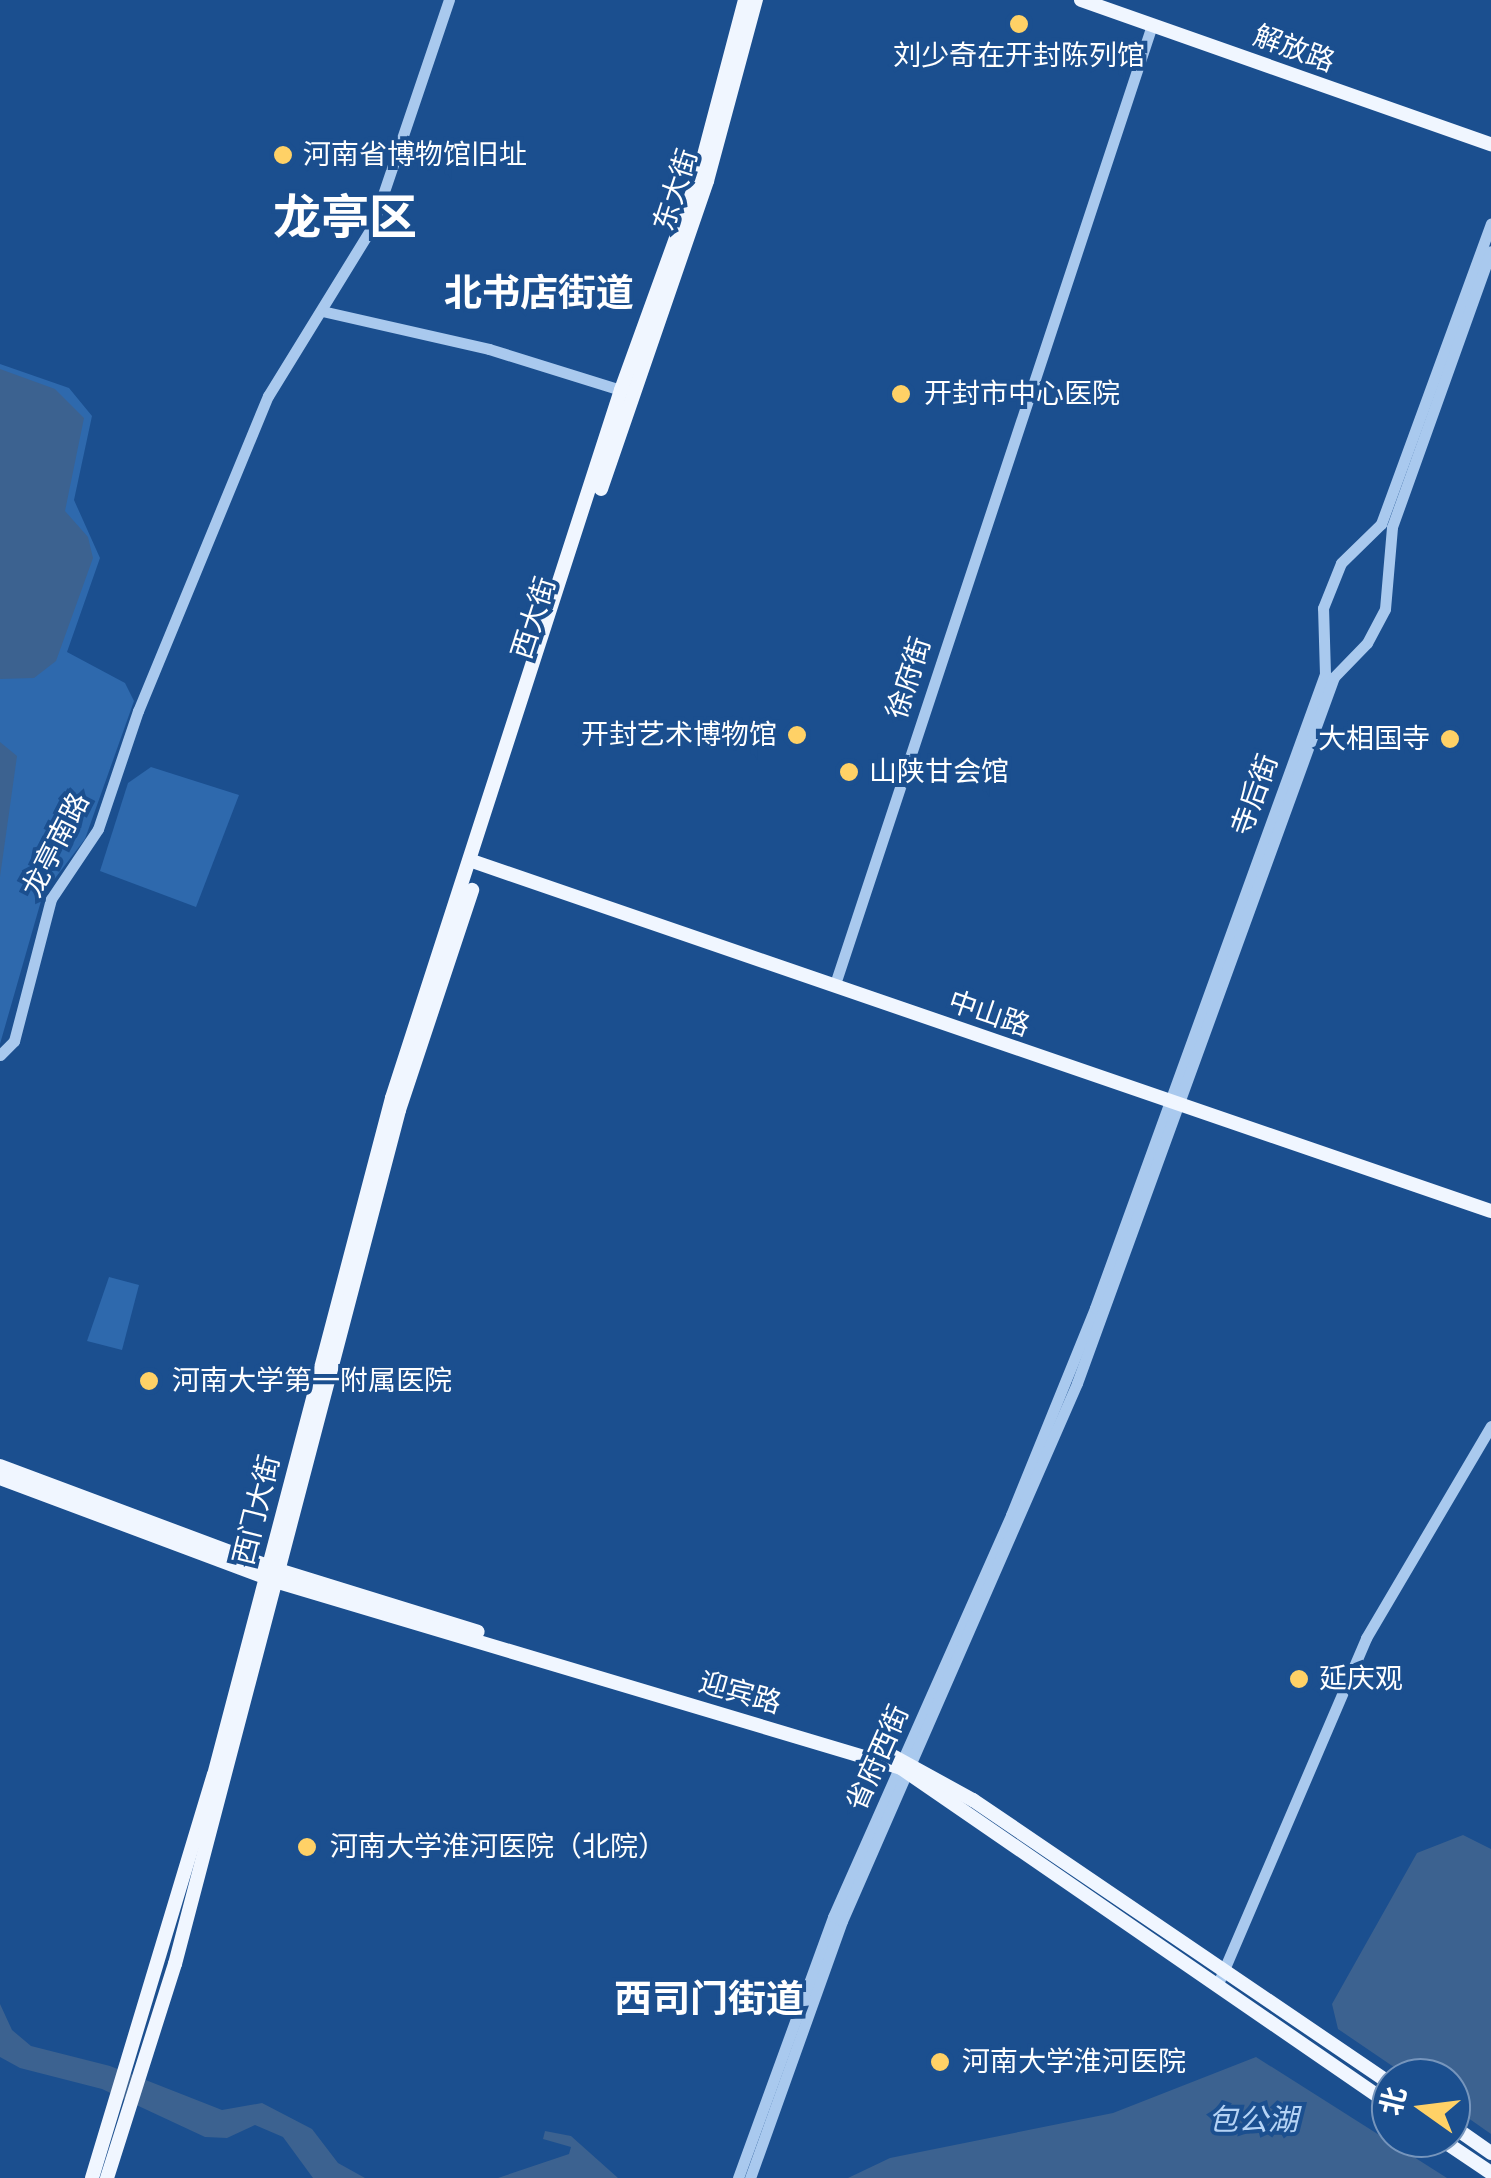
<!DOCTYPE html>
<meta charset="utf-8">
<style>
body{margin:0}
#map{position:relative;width:1491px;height:2178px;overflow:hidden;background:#1b4f8f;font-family:Jost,"Noto Sans SC",sans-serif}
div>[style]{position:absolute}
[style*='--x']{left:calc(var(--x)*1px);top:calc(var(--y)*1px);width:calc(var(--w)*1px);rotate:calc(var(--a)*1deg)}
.green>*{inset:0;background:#2e69ad}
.water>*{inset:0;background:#3c6290}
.minor>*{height:11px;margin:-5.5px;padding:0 5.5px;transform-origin:5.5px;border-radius:5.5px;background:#a9c9ee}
.major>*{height:14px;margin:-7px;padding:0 7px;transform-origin:7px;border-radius:7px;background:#f0f6ff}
.dots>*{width:28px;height:28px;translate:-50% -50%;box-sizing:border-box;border:5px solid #1b4f8f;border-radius:50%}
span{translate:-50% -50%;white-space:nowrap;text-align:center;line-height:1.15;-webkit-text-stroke:8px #1b4f8f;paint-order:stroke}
.street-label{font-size:28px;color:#fff}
.poi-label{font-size:28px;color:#fff}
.left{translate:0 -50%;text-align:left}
.right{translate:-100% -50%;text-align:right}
.water-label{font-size:30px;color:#b5d3f5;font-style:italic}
.district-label{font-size:38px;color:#fff;font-weight:700}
.town-label{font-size:48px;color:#fff;font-weight:700}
.north{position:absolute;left:1371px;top:2058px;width:100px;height:100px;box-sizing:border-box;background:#1b4f8f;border:2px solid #7695bc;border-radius:50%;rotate:284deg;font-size:28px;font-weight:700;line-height:40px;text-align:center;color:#fff}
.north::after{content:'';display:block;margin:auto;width:35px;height:45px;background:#ffd166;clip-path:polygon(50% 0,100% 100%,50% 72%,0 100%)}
</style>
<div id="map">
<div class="green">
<div style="clip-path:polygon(0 364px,69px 388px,92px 416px,74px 500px,100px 558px,67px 652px,125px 683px,134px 701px,85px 839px,43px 894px,0 1044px)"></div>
<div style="clip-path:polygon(151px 767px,239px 795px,196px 907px,100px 871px,128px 783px)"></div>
<div style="clip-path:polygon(109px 1277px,139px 1285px,122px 1350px,87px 1341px)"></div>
</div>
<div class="water">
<div style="clip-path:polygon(0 369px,55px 389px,84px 418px,65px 511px,88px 537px,93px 558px,56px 661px,34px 678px,0 679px)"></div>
<div style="clip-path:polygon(0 742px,17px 756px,0 877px)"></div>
<div style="clip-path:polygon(1463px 1835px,1491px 1849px,1491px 2134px,1451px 2106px,1451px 2078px,1410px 2078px,1338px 2029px,1332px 2004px,1417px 1853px)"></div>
<div style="clip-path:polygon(0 2004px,12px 2030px,31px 2046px,110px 2066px,222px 2110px,262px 2103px,312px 2129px,338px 2163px,365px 2178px,313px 2178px,283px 2137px,255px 2125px,227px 2138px,205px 2137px,102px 2089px,20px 2068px,0 2057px)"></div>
<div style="clip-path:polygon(1256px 2057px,1447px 2178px,848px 2178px,890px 2158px,1113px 2113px)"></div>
<div style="clip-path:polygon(545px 2131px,571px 2136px,618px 2178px,498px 2178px,569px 2154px,571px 2147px,543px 2139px)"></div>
</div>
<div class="minor">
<div style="--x:322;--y:311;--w:171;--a:12.8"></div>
<div style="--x:489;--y:349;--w:138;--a:17.3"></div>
<div style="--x:837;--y:978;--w:1004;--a:-71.71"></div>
<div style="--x:0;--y:1055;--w:20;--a:-45"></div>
<div style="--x:14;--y:1041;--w:147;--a:-75.4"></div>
<div style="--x:51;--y:899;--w:84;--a:-56.1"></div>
<div style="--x:98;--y:829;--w:125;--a:-71.3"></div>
<div style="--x:138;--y:711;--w:341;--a:-67.6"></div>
<div style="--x:268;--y:396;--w:198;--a:-58.4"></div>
<div style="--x:372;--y:227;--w:240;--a:-71.3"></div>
<div style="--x:1217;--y:1986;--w:379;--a:-66.8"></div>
<div style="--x:1366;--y:1638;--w:246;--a:-59.5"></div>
<div style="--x:738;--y:2178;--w:278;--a:-70"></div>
<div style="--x:833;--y:1917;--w:440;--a:-66.1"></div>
<div style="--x:1011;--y:1515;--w:223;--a:-67.9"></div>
<div style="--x:1095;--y:1308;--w:674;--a:-70.06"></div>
<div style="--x:1325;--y:674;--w:66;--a:-91.7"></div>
<div style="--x:1323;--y:608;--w:48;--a:-68.2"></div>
<div style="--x:1341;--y:563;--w:56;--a:-44.3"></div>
<div style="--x:1381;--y:524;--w:320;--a:-69.9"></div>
<div style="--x:750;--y:2178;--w:273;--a:-70.3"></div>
<div style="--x:842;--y:1921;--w:587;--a:-66.4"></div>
<div style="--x:1077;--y:1383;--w:751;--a:-70"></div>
<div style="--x:1334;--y:677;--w:47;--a:-45.9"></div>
<div style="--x:1367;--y:643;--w:38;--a:-62"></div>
<div style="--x:1385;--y:609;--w:82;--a:-85.1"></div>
<div style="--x:1392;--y:527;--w:293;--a:-70.3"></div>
</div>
<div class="major">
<div style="--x:1081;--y:0;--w:435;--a:19.4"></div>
<div style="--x:601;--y:489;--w:326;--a:-71"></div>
<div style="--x:707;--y:181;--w:188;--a:-74.9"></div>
<div style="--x:472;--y:861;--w:1077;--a:18.96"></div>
<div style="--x:0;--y:1466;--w:297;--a:20.5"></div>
<div style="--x:278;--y:1570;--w:209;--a:17.2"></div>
<div style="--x:0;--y:1478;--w:294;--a:20.5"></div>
<div style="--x:275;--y:1581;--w:653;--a:16.63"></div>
<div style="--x:901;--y:1768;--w:595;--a:34.52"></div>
<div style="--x:887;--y:1753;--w:98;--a:28.7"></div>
<div style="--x:973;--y:1800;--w:505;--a:34.19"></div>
<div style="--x:1451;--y:2125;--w:49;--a:35"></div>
<div style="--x:1439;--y:2138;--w:63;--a:33.9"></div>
<div style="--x:92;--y:2178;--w:421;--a:-73.2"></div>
<div style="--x:214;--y:1775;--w:700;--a:-75.27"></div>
<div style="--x:392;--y:1098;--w:744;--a:-72.08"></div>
<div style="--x:621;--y:390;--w:230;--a:-70.1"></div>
<div style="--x:699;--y:174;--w:180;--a:-75.2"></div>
<div style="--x:107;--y:2178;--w:225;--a:-72.4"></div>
<div style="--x:175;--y:1964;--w:883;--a:-75.3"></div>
<div style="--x:399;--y:1110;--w:232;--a:-71.6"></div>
</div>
<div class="dots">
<div style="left:1019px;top:24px;background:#ffd166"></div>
<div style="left:283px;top:155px;background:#ffd166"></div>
<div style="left:901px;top:394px;background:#ffd166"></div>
<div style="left:797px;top:735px;background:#ffd166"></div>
<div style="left:1450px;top:739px;background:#ffd166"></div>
<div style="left:849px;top:772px;background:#ffd166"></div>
<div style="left:149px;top:1381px;background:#ffd166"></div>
<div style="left:1299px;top:1679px;background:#ffd166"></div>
<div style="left:307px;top:1847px;background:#ffd166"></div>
<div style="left:940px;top:2062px;background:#ffd166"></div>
</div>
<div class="street-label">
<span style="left:1294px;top:49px;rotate:20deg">解放路</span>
<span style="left:676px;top:190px;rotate:-72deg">东大街</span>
<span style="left:534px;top:618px;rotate:-72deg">西大街</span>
<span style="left:909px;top:678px;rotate:-72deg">徐府街</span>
<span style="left:1255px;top:795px;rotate:-70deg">寺后街</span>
<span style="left:56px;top:845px;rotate:-63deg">龙亭南路</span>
<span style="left:989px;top:1014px;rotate:19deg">中山路</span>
<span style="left:257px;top:1510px;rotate:-76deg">西门大街</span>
<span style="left:740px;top:1693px;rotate:16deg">迎宾路</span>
<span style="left:878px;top:1758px;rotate:-66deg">省府西街</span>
</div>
<div class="poi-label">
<span style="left:1019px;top:56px">刘少奇在开封陈列馆</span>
<span class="left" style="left:303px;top:155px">河南省博物馆旧址</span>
<span class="left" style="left:924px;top:394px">开封市中心医院</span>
<span class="right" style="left:777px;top:735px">开封艺术博物馆</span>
<span class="right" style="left:1430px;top:739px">大相国寺</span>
<span class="left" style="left:869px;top:772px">山陕甘会馆</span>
<span class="left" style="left:172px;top:1381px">河南大学第一附属医院</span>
<span class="left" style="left:1319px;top:1679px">延庆观</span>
<span class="left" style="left:330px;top:1847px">河南大学淮河医院（北院）</span>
<span class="left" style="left:962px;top:2062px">河南大学淮河医院</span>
</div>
<div class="water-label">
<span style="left:1253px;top:2120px">包公湖</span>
</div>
<div class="district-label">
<span style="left:539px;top:293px">北书店街道</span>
<span style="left:709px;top:1999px">西司门街道</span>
</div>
<div class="town-label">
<span style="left:345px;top:218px">龙亭区</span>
</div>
<div class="north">北</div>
</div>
